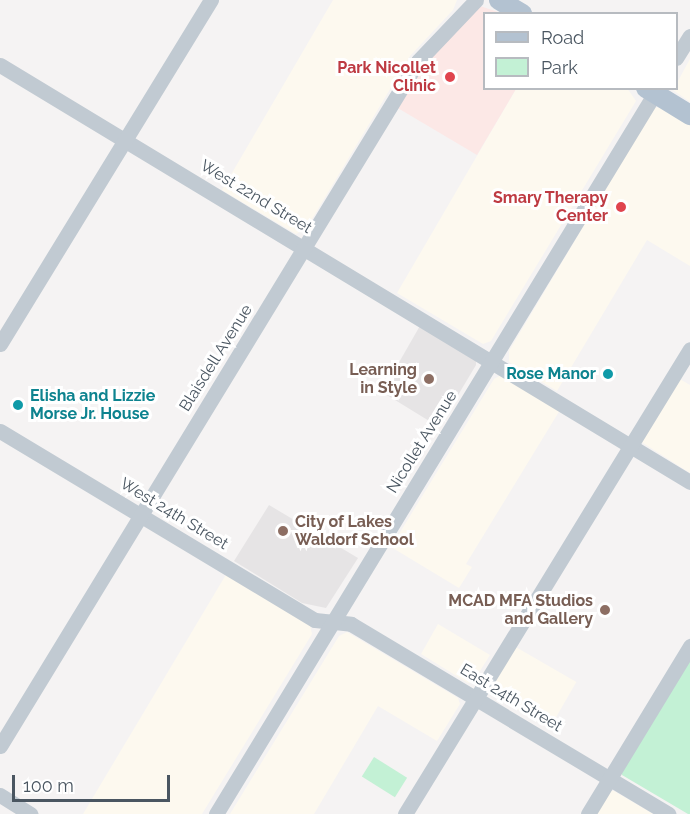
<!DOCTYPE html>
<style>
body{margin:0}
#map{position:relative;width:690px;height:814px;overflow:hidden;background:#f5f3f3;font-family:Raleway,sans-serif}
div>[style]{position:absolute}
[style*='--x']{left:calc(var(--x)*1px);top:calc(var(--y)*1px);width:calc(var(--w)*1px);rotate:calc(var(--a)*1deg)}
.commercial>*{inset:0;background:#fdf9ef;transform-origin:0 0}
.education>*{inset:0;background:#e6e4e5}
.medical>*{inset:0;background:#fce8e6}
.green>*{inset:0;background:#c3f1d5;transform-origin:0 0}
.minor>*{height:15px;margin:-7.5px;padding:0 7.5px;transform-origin:7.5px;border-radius:7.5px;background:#c1cad2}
.major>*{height:20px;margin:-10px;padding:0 10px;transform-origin:10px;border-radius:10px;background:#b3c2d1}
.dots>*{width:16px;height:16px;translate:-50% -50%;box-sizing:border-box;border:3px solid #fff;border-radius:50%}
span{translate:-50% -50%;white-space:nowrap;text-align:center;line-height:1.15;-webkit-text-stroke:6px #fff;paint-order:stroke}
.health-label{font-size:16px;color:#be3a42;font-weight:700}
.right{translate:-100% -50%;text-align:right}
.street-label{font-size:16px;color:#4a5661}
.education-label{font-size:16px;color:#785e54;font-weight:700}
.left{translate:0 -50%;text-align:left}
.culture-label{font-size:16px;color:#0d838f;font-weight:700}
.legend{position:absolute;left:483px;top:12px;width:195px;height:78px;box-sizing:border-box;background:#fff;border:2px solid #b7bbc0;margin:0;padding:8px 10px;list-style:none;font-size:18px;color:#4a5661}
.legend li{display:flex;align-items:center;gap:12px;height:30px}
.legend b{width:30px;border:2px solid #b7bbc0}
.scale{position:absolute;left:12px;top:775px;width:158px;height:27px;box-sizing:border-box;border:3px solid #4a5661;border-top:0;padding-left:8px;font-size:18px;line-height:21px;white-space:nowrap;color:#4a5661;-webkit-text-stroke:4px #fff;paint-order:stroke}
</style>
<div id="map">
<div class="commercial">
<div style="clip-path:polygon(333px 0,457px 0,453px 10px,410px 56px,306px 229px,296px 234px,222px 190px)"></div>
<div style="clip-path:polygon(690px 59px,690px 102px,673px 90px)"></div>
<div style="clip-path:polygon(627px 88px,636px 101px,491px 341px,483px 344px,397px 293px,516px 89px)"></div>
<div style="clip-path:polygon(663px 107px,690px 124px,690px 266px,647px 240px,557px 391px,509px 362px,509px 351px,654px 108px)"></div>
<div style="clip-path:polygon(503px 374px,560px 410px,466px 564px,472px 567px,459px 588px,391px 547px,494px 379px)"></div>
<div style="clip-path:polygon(678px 378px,690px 385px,690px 473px,640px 441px)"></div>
<div style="clip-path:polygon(227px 573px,310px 625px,312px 634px,202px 814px,83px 814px)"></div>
<div style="clip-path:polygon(438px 624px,490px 655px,473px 682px,468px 683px,421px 654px)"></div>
<div style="clip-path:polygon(347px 632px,458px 698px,460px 704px,437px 741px,378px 706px,314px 814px,230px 814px,339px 636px)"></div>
<div style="left:514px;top:646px;width:72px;height:53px;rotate:30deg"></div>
<div style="clip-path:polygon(610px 791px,614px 791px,653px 814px,596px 814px)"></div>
</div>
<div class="education">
<div style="clip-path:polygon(421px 324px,476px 359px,476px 365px,439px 427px,382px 392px)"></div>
<div style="clip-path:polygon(269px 505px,358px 558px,326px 608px,302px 603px,234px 561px)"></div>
</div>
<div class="medical">
<div style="clip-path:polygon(480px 6px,501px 13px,484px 14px,484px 88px,516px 89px,477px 155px,396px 107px,423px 66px)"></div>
</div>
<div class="green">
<div style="clip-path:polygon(690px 656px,690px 814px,688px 814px,622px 775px,622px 767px)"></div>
<div style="left:374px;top:757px;width:39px;height:23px;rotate:32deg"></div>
</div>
<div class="minor">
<div style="--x:676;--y:58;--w:26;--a:-58"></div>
<div style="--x:0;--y:65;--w:806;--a:31.15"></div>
<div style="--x:0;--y:344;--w:404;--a:-58.5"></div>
<div style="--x:0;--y:431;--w:367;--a:31"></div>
<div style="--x:315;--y:620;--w:36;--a:6"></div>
<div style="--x:351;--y:624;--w:370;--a:30.9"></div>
<div style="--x:0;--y:746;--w:802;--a:-58.61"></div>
<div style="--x:418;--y:61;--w:84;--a:-46.4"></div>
<div style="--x:0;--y:795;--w:36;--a:32"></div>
<div style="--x:216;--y:814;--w:850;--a:-58.67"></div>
<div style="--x:405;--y:814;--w:545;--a:-58.5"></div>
<div style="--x:588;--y:814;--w:197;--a:-58.7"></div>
</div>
<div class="major">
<div style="--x:499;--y:0;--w:27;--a:31"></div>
<div style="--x:646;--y:88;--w:52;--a:31.5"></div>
</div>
<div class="dots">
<div style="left:450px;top:77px;background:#e0444e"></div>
<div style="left:621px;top:207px;background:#e0444e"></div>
<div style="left:608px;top:374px;background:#0f9aa8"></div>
<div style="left:429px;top:379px;background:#8d6e63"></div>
<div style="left:18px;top:405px;background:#0f9aa8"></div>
<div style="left:283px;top:531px;background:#8d6e63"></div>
<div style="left:605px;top:610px;background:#8d6e63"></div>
</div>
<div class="health-label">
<span class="right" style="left:436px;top:77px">Park Nicollet<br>Clinic</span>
<span class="right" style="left:608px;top:207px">Smary Therapy<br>Center</span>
</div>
<div class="street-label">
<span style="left:256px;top:197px;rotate:31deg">West 22nd Street</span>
<span style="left:216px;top:358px;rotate:-58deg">Blaisdell Avenue</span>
<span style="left:422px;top:442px;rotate:-58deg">Nicollet Avenue</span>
<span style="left:174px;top:514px;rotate:31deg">West 24th Street</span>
<span style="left:511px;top:698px;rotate:31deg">East 24th Street</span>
</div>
<div class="education-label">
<span class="right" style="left:417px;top:379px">Learning<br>in Style</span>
<span class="left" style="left:295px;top:531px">City of Lakes<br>Waldorf School</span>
<span class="right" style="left:593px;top:610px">MCAD MFA Studios<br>and Gallery</span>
</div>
<div class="culture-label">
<span class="right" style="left:596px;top:374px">Rose Manor</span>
<span class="left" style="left:30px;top:405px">Elisha and Lizzie<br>Morse Jr. House</span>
</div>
<ul class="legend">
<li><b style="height:8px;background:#b3c2d1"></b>Road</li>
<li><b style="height:16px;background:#c3f1d5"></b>Park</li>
</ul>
<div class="scale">100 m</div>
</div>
